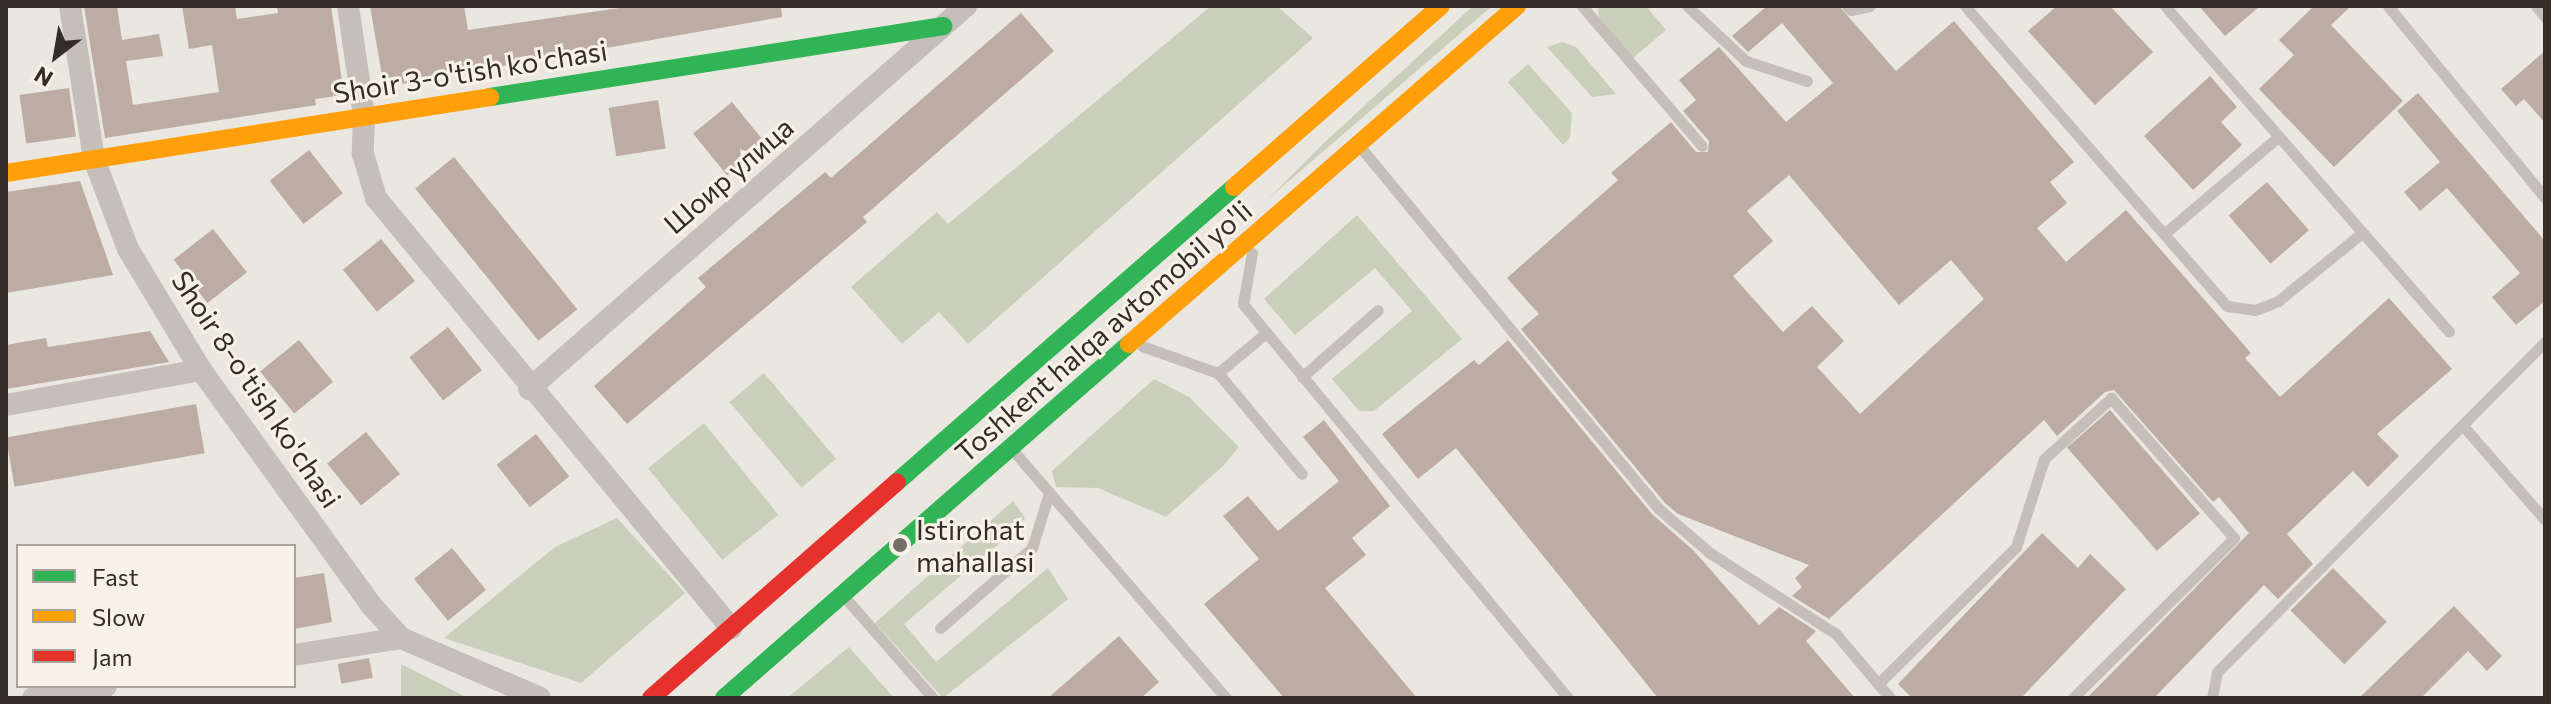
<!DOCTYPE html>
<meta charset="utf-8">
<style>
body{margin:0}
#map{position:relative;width:2551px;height:704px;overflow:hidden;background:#eae6e0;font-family:Commissioner,sans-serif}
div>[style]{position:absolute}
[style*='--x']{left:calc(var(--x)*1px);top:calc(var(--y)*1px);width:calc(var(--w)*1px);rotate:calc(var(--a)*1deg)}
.green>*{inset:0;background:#cacfbb;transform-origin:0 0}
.building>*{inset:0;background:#bcaca4;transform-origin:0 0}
.lane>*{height:11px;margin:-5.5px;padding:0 5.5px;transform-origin:5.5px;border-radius:5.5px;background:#c4bfb9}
.street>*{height:22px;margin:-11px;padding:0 11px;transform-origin:11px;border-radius:11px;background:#c4bfb9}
.fast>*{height:18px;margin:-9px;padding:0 9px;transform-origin:9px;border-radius:9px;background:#30b455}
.slow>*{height:18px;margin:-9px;padding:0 9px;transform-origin:9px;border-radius:9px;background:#ff9f0a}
.jam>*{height:18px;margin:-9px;padding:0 9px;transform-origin:9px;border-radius:9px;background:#e5322d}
.dots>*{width:22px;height:22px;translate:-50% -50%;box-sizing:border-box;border:4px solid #f7f1e7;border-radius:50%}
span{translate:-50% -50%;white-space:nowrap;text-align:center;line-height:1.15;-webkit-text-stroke:6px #f7f1e7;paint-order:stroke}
.street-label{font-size:28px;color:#342c28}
.poi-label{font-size:28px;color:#342c28}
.left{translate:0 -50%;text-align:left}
.frame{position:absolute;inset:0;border:8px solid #342c28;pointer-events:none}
.legend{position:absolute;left:16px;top:544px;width:280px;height:144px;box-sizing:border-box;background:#f7f1e7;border:2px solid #a9a29b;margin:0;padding:10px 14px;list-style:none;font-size:24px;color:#342c28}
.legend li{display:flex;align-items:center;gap:16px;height:40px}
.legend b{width:40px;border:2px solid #a9a29b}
.north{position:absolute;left:16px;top:16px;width:80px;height:80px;-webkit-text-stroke:6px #f7f1e7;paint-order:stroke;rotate:211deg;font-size:22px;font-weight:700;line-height:32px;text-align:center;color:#342c28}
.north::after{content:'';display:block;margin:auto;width:28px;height:36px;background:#342c28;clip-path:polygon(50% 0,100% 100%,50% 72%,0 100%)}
</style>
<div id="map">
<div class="green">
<div style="clip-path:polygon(1211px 6px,1277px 6px,1313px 38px,968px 344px,939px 312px,902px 344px,851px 287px,937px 212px,948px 224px)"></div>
<div style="clip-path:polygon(1473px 6px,1492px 6px,1268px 199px,1326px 141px)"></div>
<div style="clip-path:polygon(1598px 6px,1646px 6px,1666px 30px,1633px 58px,1599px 18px)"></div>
<div style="clip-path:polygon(1562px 42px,1576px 47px,1616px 94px,1592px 97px,1547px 47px)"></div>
<div style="clip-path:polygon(1528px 64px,1572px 113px,1570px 138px,1563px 145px,1508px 82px)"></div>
<div style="clip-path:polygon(1357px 215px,1462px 339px,1374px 411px,1359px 411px,1332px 379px,1412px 311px,1375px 268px,1295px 335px,1264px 299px)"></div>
<div style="left:764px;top:373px;width:112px;height:45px;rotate:50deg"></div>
<div style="clip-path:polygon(1154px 379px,1189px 397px,1239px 447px,1224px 465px,1166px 517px,1098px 488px,1056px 487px,1052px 471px)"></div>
<div style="left:704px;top:423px;width:118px;height:72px;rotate:51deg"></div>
<div style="clip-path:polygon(1013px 501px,1025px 518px,1016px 529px,904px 624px,936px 662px,1048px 568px,1068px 599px,943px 698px,875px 623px)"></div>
<div style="clip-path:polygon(617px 518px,685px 593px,581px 683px,444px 638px,555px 547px)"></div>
<div style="clip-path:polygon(849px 647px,894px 698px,787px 698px)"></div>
<div style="clip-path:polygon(401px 664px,468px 698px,401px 698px)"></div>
</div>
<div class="building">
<div style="clip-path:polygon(84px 6px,117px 6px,122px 40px,159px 34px,163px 56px,126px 61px,133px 105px,219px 92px,212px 45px,189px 49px,182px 6px,235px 6px,237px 19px,278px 13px,277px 6px,331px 6px,344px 95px,315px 99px,316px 105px,105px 138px)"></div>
<div style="clip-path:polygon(370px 6px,464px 6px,468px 30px,633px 6px,781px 6px,782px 17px,384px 87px)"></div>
<div style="clip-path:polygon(evenodd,1767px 6px,1839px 6px,1896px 71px,1954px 21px,2074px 162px,2050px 182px,2067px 203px,2037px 228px,2066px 262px,2126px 210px,2251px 353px,2245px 358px,2280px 397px,2389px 298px,2452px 369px,2377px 434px,2399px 456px,2368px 487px,2353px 471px,2287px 534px,2313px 564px,2278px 599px,2264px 585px,2154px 698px,2087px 698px,2249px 533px,2219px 497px,2213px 502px,2114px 390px,2105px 392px,2057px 436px,2044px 420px,1829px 619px,1792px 596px,1802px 587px,1795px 578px,1809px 565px,1678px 514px,1665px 503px,1521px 329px,1539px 314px,1507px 278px,1618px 180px,1611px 173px,1671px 122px,1696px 152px,1708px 152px,1709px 141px,1683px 111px,1696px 100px,1679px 80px,1719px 47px,1786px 122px,1833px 83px,1782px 23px,1748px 52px,1732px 36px,1767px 6px,1789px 175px,1899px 305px,1951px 260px,1984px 299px,1860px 414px,1817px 367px,1844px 341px,1812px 306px,1783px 332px,1733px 276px,1773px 241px,1747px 211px,1789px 175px)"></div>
<div style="clip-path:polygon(2057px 6px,2110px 6px,2153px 52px,2095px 105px,2028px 31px)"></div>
<div style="clip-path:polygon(2199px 6px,2260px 6px,2225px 36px)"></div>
<div style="clip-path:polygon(2314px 6px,2351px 6px,2331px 25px,2403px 101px,2334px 167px,2259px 89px,2294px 55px,2279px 40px)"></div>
<div style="clip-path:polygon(1021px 13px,1054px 51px,863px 217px,867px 222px,627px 424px,594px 386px,706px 287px,698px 278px,825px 172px,831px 178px)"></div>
<div style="clip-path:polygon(2545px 51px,2545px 123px,2524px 99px,2516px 106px,2501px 89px)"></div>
<div style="clip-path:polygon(2210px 76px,2237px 107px,2221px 122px,2242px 145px,2193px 190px,2144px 136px)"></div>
<div style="left:69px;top:88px;width:49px;height:50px;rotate:82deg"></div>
<div style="clip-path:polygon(2418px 93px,2545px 241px,2545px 301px,2516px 325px,2492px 297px,2520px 273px,2447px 188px,2420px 211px,2404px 192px,2440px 162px,2397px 111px)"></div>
<div style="left:658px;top:100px;width:49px;height:50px;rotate:81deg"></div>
<div style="left:732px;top:102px;width:54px;height:50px;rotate:51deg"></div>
<div style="left:309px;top:150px;width:55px;height:50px;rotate:52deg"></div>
<div style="left:454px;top:157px;width:196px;height:50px;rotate:51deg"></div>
<div style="clip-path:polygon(80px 181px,113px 275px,6px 293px,6px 192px)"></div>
<div style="left:2267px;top:182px;width:64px;height:51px;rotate:49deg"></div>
<div style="left:213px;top:229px;width:55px;height:50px;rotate:52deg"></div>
<div style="left:381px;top:239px;width:54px;height:49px;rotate:51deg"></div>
<div style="left:448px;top:327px;width:55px;height:49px;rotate:52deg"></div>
<div style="clip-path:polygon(150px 331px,169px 362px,6px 389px,6px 345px,46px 338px,48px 347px)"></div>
<div style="left:299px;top:340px;width:54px;height:50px;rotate:51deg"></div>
<div style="clip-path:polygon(1508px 340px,1652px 514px,1694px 551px,1759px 625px,1779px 607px,1816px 631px,1806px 641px,1855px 698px,1658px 698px,1456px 448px,1418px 479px,1382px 434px,1474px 360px,1479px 365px)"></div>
<div style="left:196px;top:404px;width:50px;height:193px;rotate:80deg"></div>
<div style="left:2110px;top:410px;width:137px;height:57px;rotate:49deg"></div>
<div style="clip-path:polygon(1324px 420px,1390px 506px,1352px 538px,1366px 555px,1325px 588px,1417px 698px,1284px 698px,1204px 604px,1259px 559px,1223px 516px,1248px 496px,1278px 531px,1339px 481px,1303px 437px)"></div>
<div style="left:366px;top:432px;width:54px;height:50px;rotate:51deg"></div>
<div style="left:536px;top:434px;width:54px;height:50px;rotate:52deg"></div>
<div style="clip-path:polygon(2042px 533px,2078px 568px,2090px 554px,2126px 589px,2021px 698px,1912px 698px,1898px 684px)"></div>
<div style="left:452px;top:548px;width:54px;height:49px;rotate:51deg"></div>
<div style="left:2333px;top:568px;width:76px;height:60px;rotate:45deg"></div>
<div style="clip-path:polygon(324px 573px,332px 622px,294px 629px,294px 578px)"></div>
<div style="clip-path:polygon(2454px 606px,2502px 656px,2487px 671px,2468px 651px,2421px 698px,2359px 698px)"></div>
<div style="clip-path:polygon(1119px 636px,1159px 682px,1141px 698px,1048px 698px)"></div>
<div style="left:369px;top:658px;width:20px;height:32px;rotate:79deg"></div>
</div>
<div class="lane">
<div style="--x:1582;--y:6;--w:184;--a:49.4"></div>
<div style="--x:1687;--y:6;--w:81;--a:43"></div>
<div style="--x:1746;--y:61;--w:64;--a:18.2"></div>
<div style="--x:1847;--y:6;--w:6;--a:45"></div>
<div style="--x:1851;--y:10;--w:19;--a:-12"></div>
<div style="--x:1965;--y:6;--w:398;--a:48.9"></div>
<div style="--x:2227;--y:306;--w:28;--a:8"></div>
<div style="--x:2255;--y:310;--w:25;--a:-21"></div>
<div style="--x:2278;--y:301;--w:108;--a:-39"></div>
<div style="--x:2165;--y:6;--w:432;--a:48.9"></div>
<div style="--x:2388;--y:6;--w:248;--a:50.7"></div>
<div style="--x:2536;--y:6;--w:14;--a:51"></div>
<div style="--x:1362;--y:149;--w:467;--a:50.5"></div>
<div style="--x:1659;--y:509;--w:67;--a:40.8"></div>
<div style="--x:1710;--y:553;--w:150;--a:32.7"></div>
<div style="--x:1836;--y:634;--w:84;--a:49.8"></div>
<div style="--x:2164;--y:234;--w:150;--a:-40.4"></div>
<div style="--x:1252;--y:253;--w:52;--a:100"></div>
<div style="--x:1243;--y:304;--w:511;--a:50.48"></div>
<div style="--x:1142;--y:346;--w:81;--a:19.6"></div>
<div style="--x:1218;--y:373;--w:62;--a:-39.8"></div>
<div style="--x:1218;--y:373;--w:131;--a:50.3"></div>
<div style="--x:1302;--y:377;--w:101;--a:-41.4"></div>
<div style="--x:2464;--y:427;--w:123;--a:48.9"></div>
<div style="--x:1017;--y:455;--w:321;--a:49.3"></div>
<div style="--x:848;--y:601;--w:129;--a:48.8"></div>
<div style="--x:940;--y:628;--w:122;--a:-41"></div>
<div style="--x:1032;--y:548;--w:58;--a:-72.8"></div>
<div style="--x:1878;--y:684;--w:194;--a:-44.8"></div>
<div style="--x:2016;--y:547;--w:92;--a:-72.3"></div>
<div style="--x:2044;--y:459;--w:91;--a:-42.3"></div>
<div style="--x:2111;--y:398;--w:186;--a:48.7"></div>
<div style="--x:2234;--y:538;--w:227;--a:135.2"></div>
<div style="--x:2212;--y:698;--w:26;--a:-79"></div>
<div style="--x:2217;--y:672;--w:465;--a:-45.2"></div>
</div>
<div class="street">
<div style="--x:70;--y:6;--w:155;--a:81.1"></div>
<div style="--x:94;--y:159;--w:96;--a:69.3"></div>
<div style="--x:128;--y:249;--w:141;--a:58.9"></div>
<div style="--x:201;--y:370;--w:290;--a:54.1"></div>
<div style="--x:371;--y:605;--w:45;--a:47.7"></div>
<div style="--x:401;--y:638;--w:151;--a:23.3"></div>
<div style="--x:348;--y:6;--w:111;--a:81.7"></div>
<div style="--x:364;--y:116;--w:38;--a:92"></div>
<div style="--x:363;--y:154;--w:46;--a:73.5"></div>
<div style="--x:376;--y:198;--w:558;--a:50.46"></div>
<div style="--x:529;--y:389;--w:581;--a:-41.23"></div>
<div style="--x:6;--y:405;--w:198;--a:-10.2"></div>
<div style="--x:294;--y:655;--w:108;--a:-9"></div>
<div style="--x:33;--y:698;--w:74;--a:-9.3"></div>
</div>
<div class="fast">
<div style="--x:490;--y:97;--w:459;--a:-8.9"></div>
<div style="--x:897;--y:482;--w:448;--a:-41.2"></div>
<div style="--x:724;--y:698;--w:538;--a:-41.16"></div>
</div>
<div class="slow">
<div style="--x:6;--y:173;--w:490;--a:-8.9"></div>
<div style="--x:1234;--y:187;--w:275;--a:-41.2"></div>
<div style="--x:1129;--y:344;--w:515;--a:-41.06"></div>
</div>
<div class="jam">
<div style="--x:651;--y:698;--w:327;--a:-41.3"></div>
</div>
<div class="dots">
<div style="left:900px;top:545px;background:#746d68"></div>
</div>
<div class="street-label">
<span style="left:470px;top:71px;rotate:-9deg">Shoir 3-o'tish ko'chasi</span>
<span style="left:728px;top:175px;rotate:-41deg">Шоир улица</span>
<span style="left:1103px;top:331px;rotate:-41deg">Toshkent halqa avtomobil yo'li</span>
<span style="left:257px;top:389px;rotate:56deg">Shoir 8-o'tish ko'chasi</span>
</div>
<div class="poi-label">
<span class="left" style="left:916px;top:545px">Istirohat<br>mahallasi</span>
</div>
<div class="frame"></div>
<ul class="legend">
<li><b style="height:10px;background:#30b455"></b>Fast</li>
<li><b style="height:10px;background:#ff9f0a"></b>Slow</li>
<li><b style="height:10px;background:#e5322d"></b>Jam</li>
</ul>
<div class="north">N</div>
</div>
